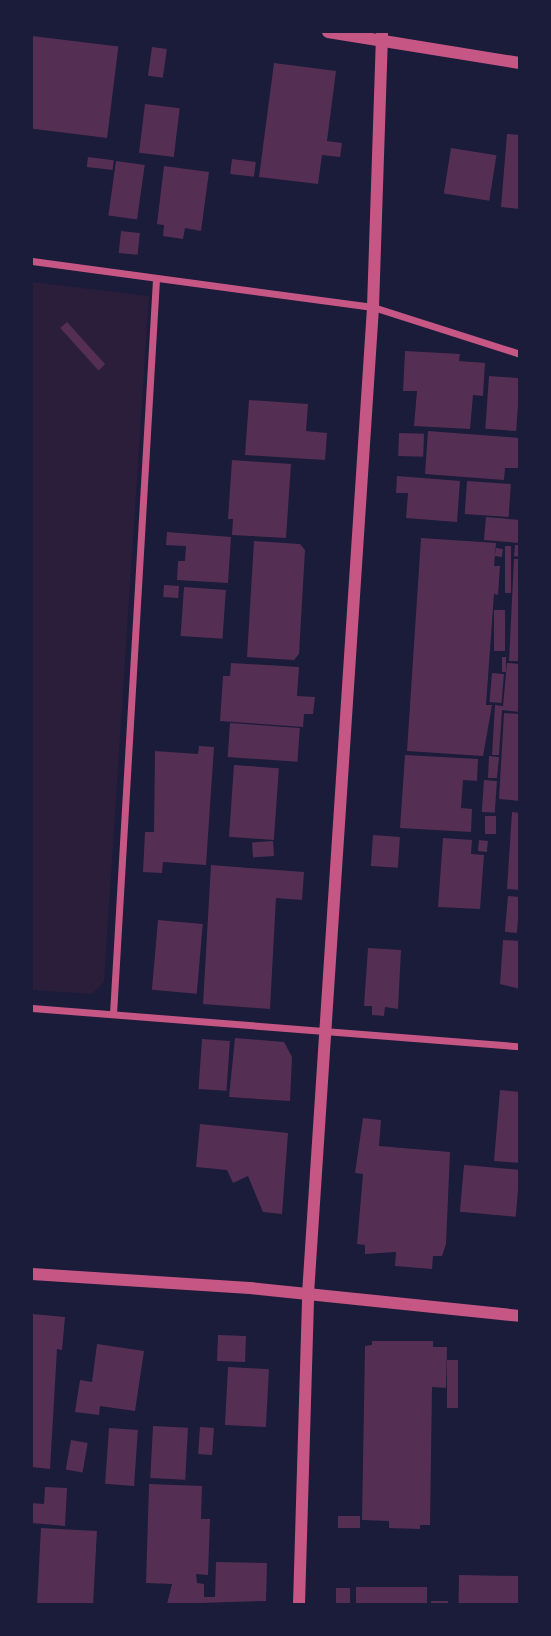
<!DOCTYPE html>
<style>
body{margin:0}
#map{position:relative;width:551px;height:1636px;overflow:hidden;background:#1b1b3a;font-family:Manrope,sans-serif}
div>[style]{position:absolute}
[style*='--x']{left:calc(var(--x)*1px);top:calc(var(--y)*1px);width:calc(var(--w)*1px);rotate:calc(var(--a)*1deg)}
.green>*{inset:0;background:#2a1e3b}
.building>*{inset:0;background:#542f53;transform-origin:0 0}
.minor>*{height:7px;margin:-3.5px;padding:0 3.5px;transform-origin:3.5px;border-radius:3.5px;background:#c65784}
.tertiary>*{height:12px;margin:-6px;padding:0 6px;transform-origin:6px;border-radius:6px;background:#c65784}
span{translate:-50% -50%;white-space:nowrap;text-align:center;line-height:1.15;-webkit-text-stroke:5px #1b1b3a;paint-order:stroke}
.frame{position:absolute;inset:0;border:33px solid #1b1b3a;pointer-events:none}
</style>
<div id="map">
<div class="green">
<div style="clip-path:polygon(32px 282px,149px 296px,104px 982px,92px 994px,32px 990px)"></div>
</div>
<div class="building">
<div style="left:32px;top:36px;width:87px;height:92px;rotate:7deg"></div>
<div style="left:152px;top:47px;width:15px;height:29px;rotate:8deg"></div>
<div style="clip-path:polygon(274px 63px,336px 71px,327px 141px,342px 143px,340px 157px,322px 155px,318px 184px,259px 177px)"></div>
<div style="left:145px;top:104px;width:35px;height:49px;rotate:7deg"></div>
<div style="clip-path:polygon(507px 134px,520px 135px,520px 209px,501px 207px)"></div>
<div style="left:451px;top:148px;width:46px;height:46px;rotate:9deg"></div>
<div style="left:88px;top:157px;width:26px;height:10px;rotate:7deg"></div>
<div style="left:232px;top:159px;width:24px;height:15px;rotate:7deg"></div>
<div style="left:116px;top:161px;width:29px;height:55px;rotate:8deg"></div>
<div style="clip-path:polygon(164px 166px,209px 172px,201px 231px,185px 228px,183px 239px,163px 236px,164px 225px,157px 224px)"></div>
<div style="left:121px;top:231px;width:19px;height:22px;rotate:6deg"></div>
<div style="left:67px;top:322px;width:57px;height:9px;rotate:48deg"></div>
<div style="clip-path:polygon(405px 351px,460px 354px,459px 361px,485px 363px,483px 396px,473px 395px,470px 429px,414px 426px,417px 391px,403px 391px)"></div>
<div style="left:489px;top:376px;width:31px;height:53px;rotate:4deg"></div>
<div style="clip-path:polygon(249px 400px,308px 404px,306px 431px,327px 433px,325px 460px,245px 455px)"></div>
<div style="clip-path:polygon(428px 431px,520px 438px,518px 468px,505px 468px,504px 480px,425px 474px)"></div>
<div style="left:399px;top:433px;width:25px;height:23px;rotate:2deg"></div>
<div style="clip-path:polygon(232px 460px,291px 464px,286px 538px,232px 535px,233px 519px,228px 519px)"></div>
<div style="clip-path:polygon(397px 476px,460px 481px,457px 522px,406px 518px,408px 493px,396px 493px)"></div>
<div style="left:467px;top:481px;width:44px;height:33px;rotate:4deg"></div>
<div style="left:486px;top:517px;width:34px;height:23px;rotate:5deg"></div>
<div style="clip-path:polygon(167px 532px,231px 537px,228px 583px,177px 580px,178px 561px,185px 561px,186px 546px,166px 545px)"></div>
<div style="clip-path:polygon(421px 538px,496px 543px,494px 566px,500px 566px,498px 595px,494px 594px,486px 705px,492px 705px,483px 756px,407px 751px)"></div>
<div style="clip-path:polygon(254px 541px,300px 544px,305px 550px,299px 654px,294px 660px,247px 657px)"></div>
<div style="clip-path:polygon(515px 545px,520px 545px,520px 557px,514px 556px)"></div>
<div style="left:505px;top:546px;width:6px;height:47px"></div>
<div style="left:496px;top:548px;width:7px;height:8px;rotate:8deg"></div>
<div style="clip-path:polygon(514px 559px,520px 559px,520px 661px,509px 661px)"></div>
<div style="left:164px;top:585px;width:15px;height:12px;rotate:4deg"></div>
<div style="left:184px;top:587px;width:42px;height:49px;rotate:4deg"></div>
<div style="left:494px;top:610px;width:11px;height:41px"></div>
<div style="left:502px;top:657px;width:4px;height:15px"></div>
<div style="clip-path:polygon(231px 663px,299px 667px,297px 696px,315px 697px,313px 714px,304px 714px,303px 727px,220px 721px,223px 676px,230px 676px)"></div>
<div style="clip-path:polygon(507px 663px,520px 664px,520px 712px,502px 710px,499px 755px,492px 755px,495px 705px,503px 706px)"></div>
<div style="left:492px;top:673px;width:12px;height:29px;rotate:5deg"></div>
<div style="clip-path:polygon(504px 713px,520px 714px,520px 801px,499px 799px)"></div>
<div style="left:230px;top:723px;width:70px;height:34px;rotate:4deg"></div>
<div style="clip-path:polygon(199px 746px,214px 747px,206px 865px,163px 862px,162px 873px,143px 872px,145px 832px,154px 832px,155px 751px,198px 754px)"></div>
<div style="clip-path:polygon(405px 755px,478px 759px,477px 781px,463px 780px,461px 808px,472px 809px,471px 832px,400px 828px)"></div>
<div style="clip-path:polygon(489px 756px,499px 757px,497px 778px,488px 778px)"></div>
<div style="left:234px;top:765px;width:45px;height:72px;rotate:4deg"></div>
<div style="left:484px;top:780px;width:13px;height:32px;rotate:4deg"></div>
<div style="clip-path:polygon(512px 812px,520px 813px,520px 890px,507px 889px)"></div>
<div style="left:485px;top:816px;width:11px;height:18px"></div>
<div style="left:373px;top:835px;width:27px;height:31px;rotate:4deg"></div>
<div style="clip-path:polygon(443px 838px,472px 840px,471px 854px,484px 855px,480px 909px,438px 907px)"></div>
<div style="left:479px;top:840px;width:9px;height:11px;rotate:6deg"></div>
<div style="left:273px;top:841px;width:15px;height:21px;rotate:86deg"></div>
<div style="clip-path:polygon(211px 865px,304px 872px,302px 900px,276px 898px,270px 1009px,203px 1004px)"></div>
<div style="left:508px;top:896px;width:12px;height:36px;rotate:5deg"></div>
<div style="left:158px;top:920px;width:45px;height:70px;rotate:5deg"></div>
<div style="clip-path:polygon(503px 940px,520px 941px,520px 989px,500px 984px)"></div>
<div style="clip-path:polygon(368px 948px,401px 950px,398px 1009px,385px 1007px,384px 1016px,372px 1015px,372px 1006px,364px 1006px)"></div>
<div style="clip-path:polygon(235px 1038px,284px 1042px,292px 1057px,290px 1101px,229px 1097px)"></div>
<div style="left:202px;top:1039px;width:28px;height:50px;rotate:4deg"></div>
<div style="clip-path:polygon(500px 1090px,520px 1092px,520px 1163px,494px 1161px)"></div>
<div style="clip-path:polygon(363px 1118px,381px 1120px,379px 1146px,450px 1152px,446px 1244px,442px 1256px,433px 1256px,432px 1269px,395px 1266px,396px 1252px,365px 1254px,365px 1245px,357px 1244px,363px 1174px,355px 1173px)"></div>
<div style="clip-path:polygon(200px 1124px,288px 1133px,282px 1214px,263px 1212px,248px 1176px,233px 1183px,227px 1170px,196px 1167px)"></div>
<div style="left:464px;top:1165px;width:56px;height:47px;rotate:5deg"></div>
<div style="clip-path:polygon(32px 1314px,65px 1317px,62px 1350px,57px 1349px,50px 1469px,32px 1467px)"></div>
<div style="left:218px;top:1335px;width:28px;height:26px;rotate:2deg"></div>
<div style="clip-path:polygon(372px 1341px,433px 1341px,433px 1347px,447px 1347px,446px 1388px,432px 1387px,430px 1525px,420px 1525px,420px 1529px,389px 1528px,389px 1521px,362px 1520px,365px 1346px,372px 1345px)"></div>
<div style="clip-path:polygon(97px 1344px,144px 1351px,135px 1411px,100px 1406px,99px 1415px,75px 1412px,80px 1380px,92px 1382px)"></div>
<div style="left:447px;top:1360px;width:11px;height:48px"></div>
<div style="left:228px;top:1367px;width:41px;height:58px;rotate:3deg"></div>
<div style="left:153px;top:1426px;width:35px;height:52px;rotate:3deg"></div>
<div style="left:200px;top:1427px;width:14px;height:27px;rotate:4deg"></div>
<div style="left:109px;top:1428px;width:29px;height:56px;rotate:4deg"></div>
<div style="left:71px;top:1440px;width:17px;height:30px;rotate:10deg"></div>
<div style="clip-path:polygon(149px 1484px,202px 1486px,201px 1519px,210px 1519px,208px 1575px,196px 1574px,197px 1583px,204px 1584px,204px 1597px,215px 1597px,216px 1562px,267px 1563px,266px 1601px,167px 1604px,172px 1584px,146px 1583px)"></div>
<div style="clip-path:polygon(45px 1487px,67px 1488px,65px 1526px,32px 1523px,32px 1503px,44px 1504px)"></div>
<div style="left:338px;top:1516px;width:22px;height:12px"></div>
<div style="left:41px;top:1528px;width:56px;height:76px;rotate:3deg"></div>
<div style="left:459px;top:1575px;width:61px;height:29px;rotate:1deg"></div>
<div style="left:356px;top:1587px;width:71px;height:17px"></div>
<div style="left:336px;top:1588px;width:14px;height:16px"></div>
<div style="left:431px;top:1601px;width:17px;height:3px"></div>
</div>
<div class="minor">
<div style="--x:32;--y:261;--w:344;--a:7.7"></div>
<div style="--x:373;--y:307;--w:154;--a:17.7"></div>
<div style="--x:32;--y:1008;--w:489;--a:4.5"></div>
<div style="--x:113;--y:1014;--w:736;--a:-86.65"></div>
</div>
<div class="tertiary">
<div style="--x:328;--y:32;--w:194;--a:9.2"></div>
<div style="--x:32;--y:1274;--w:218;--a:3.7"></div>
<div style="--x:250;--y:1288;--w:271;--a:5.9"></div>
<div style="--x:299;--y:1604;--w:310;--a:-88.3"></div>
<div style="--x:308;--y:1294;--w:989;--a:-86.23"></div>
<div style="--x:373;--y:307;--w:275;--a:-88.1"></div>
</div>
<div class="frame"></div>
</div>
